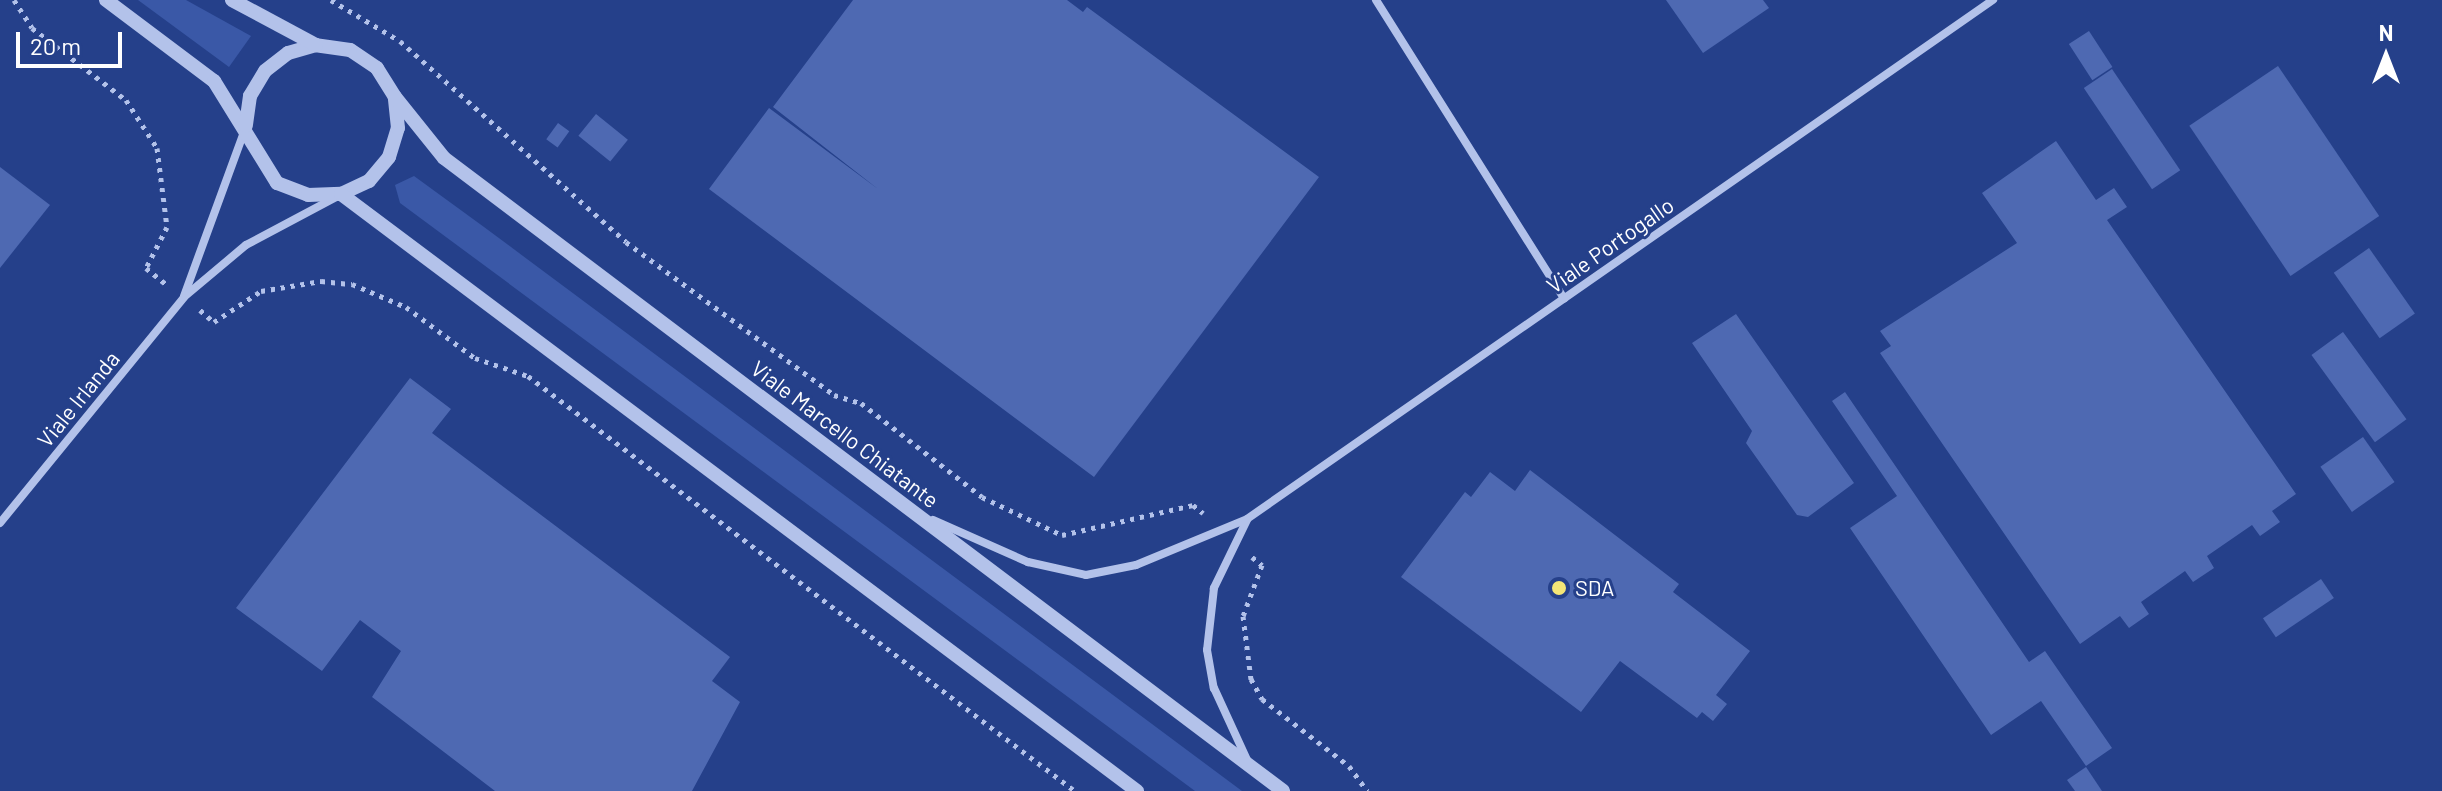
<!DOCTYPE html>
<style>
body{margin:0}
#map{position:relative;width:2442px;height:791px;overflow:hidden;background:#25408a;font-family:Barlow,sans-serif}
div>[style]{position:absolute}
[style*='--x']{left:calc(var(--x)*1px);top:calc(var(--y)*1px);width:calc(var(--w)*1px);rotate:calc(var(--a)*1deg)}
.green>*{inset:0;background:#3a58a7}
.building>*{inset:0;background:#4e69b2;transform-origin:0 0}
.path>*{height:5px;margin-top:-2.5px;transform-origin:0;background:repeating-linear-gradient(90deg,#b3c2ea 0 4px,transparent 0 10px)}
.minor>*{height:8px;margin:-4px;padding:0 4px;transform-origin:4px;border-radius:4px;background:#b3c2ea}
.tertiary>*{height:14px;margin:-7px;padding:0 7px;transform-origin:7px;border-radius:7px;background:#b3c2ea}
.dots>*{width:22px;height:22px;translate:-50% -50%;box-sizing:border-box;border:4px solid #25408a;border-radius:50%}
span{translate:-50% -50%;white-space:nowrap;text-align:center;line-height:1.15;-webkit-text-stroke:6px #25408a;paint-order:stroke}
.street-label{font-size:22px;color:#fff}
.poi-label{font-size:22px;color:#fff}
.left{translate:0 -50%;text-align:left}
.north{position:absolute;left:2346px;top:16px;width:80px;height:80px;-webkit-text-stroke:6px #25408a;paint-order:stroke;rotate:0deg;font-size:22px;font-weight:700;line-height:32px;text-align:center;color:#fff}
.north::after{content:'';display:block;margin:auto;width:28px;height:36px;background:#fff;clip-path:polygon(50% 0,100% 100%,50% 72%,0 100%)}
.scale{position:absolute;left:16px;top:32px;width:106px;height:36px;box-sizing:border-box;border:4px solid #fff;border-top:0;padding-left:10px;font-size:24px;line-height:28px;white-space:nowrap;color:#fff;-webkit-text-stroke:6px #25408a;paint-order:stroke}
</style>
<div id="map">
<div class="green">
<div style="clip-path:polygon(138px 0,186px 0,251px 36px,229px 67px)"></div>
<div style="clip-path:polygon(414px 176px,484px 227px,1242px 791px,1195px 791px,400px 203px,395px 185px)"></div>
</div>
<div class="building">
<div style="clip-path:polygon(853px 0,1067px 0,1083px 12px,1087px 7px,1319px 177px,1094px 477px,709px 189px,769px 108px,878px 189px,773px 107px)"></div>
<div style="clip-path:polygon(1666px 0,1763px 0,1769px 8px,1703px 53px)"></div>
<div style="left:2089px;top:31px;width:43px;height:24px;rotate:57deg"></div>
<div style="left:2278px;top:66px;width:181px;height:107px;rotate:56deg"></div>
<div style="left:2112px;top:69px;width:122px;height:34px;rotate:56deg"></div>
<div style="left:596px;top:114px;width:41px;height:28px;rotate:39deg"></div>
<div style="left:558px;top:123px;width:14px;height:20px;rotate:36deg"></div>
<div style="clip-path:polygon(2056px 141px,2096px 200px,2114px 188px,2127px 207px,2107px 220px,2296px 494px,2272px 511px,2280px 522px,2260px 536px,2252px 525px,2207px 556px,2214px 568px,2193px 582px,2185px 571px,2141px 602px,2149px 614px,2129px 628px,2120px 616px,2080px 644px,1880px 353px,1891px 346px,1880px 331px,2017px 243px,1982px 193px)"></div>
<div style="clip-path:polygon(0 167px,50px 205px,0 268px)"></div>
<div style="left:2369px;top:248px;width:80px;height:43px;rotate:55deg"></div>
<div style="clip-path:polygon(1736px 314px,1854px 483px,1808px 517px,1797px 515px,1746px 443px,1752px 431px,1692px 343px)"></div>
<div style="left:2343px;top:332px;width:108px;height:39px;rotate:54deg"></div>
<div style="clip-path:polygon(410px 378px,451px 409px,432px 433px,730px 657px,712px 681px,740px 702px,692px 791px,495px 791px,372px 697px,401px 651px,360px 620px,322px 671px,236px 608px)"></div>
<div style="clip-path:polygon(1845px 392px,2029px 662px,2045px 651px,2112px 748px,2086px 766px,2041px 701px,1991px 735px,1850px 528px,1897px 496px,1832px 401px)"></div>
<div style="left:2363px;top:437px;width:55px;height:52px;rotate:55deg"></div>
<div style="clip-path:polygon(1530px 470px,1679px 584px,1673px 592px,1750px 651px,1716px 695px,1727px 704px,1713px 721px,1702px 712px,1697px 718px,1620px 661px,1581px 712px,1401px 577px,1465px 492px,1471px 497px,1490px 472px,1515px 491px)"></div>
<div style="left:2321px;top:579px;width:23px;height:70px;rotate:56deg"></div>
<div style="clip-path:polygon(2086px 767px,2102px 791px,2075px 791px,2067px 780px)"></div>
</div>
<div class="path">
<div style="--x:14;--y:0;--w:33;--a:57"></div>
<div style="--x:32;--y:28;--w:118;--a:37.5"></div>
<div style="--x:126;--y:100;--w:57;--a:57.1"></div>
<div style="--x:157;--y:148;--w:80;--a:82.8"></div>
<div style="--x:167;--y:227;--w:46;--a:117.1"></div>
<div style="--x:146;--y:268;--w:27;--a:39"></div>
<div style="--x:331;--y:0;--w:80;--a:30.7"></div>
<div style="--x:400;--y:41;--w:302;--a:41.6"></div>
<div style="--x:626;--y:242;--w:258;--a:36.3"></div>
<div style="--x:834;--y:395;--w:28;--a:17"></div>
<div style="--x:861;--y:403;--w:153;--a:37.8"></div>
<div style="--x:982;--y:497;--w:89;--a:25.4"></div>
<div style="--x:1062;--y:535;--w:134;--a:-12.9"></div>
<div style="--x:1193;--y:505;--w:13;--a:39"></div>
<div style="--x:200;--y:310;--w:18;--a:41"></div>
<div style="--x:214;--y:322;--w:56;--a:-33.4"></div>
<div style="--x:261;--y:291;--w:61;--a:-9.5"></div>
<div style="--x:321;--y:281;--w:31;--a:6"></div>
<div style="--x:352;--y:284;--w:59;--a:23.1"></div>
<div style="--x:406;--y:307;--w:86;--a:36.5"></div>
<div style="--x:475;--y:358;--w:56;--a:18.8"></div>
<div style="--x:528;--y:376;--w:687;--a:37.19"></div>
<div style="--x:1252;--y:557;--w:13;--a:39"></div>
<div style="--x:1262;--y:565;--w:54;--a:110.4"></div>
<div style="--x:1243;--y:616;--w:64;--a:82.8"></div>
<div style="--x:1251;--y:679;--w:23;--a:61"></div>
<div style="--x:1262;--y:699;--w:110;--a:37.6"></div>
<div style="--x:1349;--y:766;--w:31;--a:54"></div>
</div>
<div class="minor">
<div style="--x:1376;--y:0;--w:353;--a:57.8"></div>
<div style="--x:184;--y:296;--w:178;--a:-69.9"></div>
<div style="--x:933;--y:520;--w:104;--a:23.9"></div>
<div style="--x:1028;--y:562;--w:59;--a:12.6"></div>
<div style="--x:1086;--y:575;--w:51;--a:-11.3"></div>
<div style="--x:1136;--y:565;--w:120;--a:-22.5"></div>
<div style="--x:1247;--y:519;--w:909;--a:-34.83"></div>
<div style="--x:1247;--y:520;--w:76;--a:115.9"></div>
<div style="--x:1214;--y:588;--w:62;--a:96.4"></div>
<div style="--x:1207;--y:650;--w:39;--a:80"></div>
<div style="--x:1214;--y:688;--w:81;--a:65.3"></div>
<div style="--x:0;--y:523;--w:291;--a:-50.8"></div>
<div style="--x:184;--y:297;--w:81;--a:-40"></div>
<div style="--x:246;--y:245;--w:106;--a:-28"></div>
</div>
<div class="tertiary">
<div style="--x:106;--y:0;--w:135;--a:36.9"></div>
<div style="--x:214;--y:81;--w:120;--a:58.3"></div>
<div style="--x:277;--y:183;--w:33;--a:21"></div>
<div style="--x:308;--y:195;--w:33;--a:-2"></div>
<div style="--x:341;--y:194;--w:31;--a:-25"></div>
<div style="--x:369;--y:181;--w:31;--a:-50"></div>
<div style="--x:389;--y:157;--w:30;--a:-73"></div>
<div style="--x:398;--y:128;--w:31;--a:-96"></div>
<div style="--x:395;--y:97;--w:34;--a:-122"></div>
<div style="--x:377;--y:68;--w:32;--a:-146"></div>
<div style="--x:350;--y:50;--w:34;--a:-172"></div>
<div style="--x:316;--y:45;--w:29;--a:164"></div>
<div style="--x:288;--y:53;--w:29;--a:142"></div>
<div style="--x:265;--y:71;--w:29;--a:121"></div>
<div style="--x:250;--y:96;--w:30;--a:98"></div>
<div style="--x:232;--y:0;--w:95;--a:28.2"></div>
<div style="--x:395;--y:97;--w:78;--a:51.2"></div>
<div style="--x:444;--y:158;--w:1051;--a:37.03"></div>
<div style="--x:341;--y:194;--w:995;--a:36.87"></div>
</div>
<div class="dots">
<div style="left:1559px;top:588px;background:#f3e577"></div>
</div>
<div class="street-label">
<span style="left:1610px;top:245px;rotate:-35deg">Viale Portogallo</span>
<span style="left:78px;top:399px;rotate:-51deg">Viale Irlanda</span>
<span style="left:845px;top:434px;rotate:37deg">Viale Marcello Chiatante</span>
</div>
<div class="poi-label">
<span class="left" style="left:1575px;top:588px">SDA</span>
</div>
<div class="north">N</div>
<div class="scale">20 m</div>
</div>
